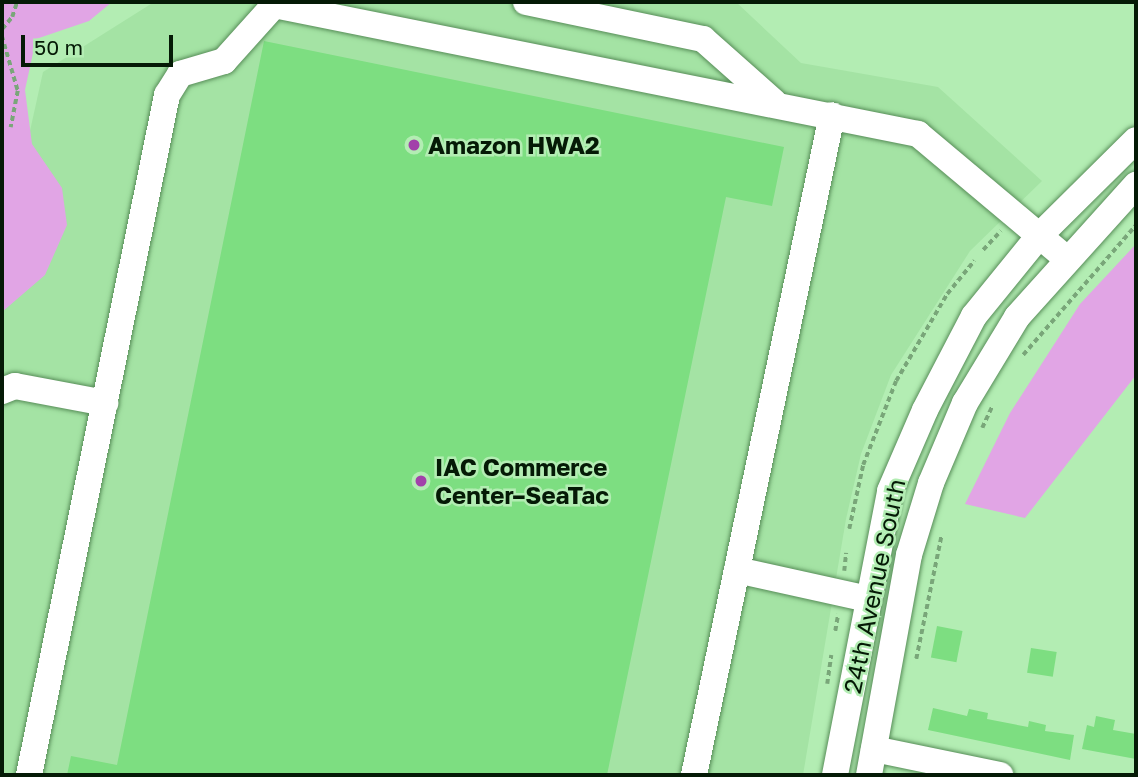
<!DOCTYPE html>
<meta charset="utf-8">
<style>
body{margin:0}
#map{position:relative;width:1138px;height:777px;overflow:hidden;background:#b3edb3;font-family:"Golos Text",sans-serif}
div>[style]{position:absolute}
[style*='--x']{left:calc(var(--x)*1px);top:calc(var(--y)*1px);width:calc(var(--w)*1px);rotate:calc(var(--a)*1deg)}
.built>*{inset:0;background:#a4e3a4}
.green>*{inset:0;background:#e1a5e5}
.building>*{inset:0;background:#7dde81;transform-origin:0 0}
.path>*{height:3.5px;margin-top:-1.75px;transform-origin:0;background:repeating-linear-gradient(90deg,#79a679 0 5px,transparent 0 8.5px)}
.roads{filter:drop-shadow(0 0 2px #578d58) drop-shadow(0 0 2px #578d58)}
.minor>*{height:26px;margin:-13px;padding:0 13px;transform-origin:13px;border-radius:13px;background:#fff}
.dots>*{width:19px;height:19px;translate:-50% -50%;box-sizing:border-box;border:4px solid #b3edb3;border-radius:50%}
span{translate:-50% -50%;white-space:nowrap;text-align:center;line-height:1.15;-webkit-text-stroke:5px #b3edb3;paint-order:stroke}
.poi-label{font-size:24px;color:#051a06;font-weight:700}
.left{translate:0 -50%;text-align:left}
.street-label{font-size:24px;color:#051a06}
.frame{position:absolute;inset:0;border:4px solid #051a06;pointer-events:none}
.scale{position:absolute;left:21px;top:35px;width:152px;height:32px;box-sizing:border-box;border:4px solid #051a06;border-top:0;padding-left:9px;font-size:21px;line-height:24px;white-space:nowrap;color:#051a06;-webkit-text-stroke:5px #b3edb3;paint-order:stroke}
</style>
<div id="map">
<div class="built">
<div style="clip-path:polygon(154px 2px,736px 2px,801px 63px,938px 87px,1042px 181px,970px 251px,891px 375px,861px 454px,846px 519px,803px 775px,2px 775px,2px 258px,43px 72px)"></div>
</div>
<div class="green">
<div style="clip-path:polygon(2px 2px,112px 2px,89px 21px,36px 39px,25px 90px,32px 144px,62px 188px,67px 225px,45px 275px,2px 312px)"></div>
<div style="clip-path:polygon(1136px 244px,1136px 375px,1025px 518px,965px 504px,1010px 413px,1080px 304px)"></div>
</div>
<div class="building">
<div style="clip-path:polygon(264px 41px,784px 147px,772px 206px,726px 197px,607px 775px,67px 775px,71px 756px,117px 765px)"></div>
<div style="left:937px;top:626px;width:26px;height:32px;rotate:11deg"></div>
<div style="left:1031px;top:648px;width:26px;height:25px;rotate:9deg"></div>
<div style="clip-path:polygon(933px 708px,967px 716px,969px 709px,988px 713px,987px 719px,1028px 727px,1029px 721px,1046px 725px,1045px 731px,1074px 735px,1070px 760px,928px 730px)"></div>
<div style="clip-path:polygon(1096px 716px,1115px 720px,1113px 730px,1136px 734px,1136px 759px,1082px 749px,1087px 725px,1094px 727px)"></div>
</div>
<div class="path">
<div style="--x:2;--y:29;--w:16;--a:-50"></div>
<div style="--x:12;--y:17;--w:16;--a:-72"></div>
<div style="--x:2;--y:36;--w:57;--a:73.8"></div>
<div style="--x:18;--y:91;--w:37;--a:101"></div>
<div style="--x:983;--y:250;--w:26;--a:-47"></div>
<div style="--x:1023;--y:355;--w:172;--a:-49"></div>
<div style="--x:982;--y:428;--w:23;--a:-65"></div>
<div style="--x:849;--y:529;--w:66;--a:-77.7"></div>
<div style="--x:863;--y:465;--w:90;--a:-68.6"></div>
<div style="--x:896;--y:381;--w:101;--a:-59.6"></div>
<div style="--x:947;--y:294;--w:43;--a:-50.7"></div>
<div style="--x:844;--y:571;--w:18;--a:-84"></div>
<div style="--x:835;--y:631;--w:17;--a:-80"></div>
<div style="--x:916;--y:659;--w:125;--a:-78.4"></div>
<div style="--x:827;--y:684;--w:29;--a:-82"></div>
</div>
<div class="roads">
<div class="minor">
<div style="--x:526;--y:2;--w:181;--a:11.8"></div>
<div style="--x:703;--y:39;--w:95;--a:41.6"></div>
<div style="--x:274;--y:5;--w:657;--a:11.33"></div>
<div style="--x:918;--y:134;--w:193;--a:40"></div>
<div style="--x:2;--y:391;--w:14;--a:-21"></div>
<div style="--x:15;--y:386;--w:92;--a:10.7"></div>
<div style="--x:737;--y:570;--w:134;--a:12.5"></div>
<div style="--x:874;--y:749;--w:129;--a:11.7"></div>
<div style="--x:29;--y:775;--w:694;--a:-78.53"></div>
<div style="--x:167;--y:95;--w:25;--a:-58"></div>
<div style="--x:180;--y:74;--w:46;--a:-16.5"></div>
<div style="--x:224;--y:61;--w:79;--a:-48.1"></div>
<div style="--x:694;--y:775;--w:674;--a:-78.19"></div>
<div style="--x:835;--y:775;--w:289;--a:-79"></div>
<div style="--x:890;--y:491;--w:88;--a:-66.6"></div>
<div style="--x:925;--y:410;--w:106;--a:-62.5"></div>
<div style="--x:974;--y:316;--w:103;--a:-50.9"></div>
<div style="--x:1039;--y:236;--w:136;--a:-44.7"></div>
<div style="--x:869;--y:775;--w:224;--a:-79.7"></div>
<div style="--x:909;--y:555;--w:75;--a:-73"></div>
<div style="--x:931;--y:483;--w:87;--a:-67"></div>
<div style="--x:965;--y:403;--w:100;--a:-58.8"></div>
<div style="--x:1017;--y:317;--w:178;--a:-48"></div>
</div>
</div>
<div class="dots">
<div style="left:414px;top:145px;background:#a242aa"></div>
<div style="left:421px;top:481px;background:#a242aa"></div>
</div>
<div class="poi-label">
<span class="left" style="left:428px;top:145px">Amazon HWA2</span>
<span class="left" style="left:435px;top:481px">IAC Commerce<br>Center–SeaTac</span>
</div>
<div class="street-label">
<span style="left:874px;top:586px;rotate:-78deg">24th Avenue South</span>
</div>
<div class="frame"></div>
<div class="scale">50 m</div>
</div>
